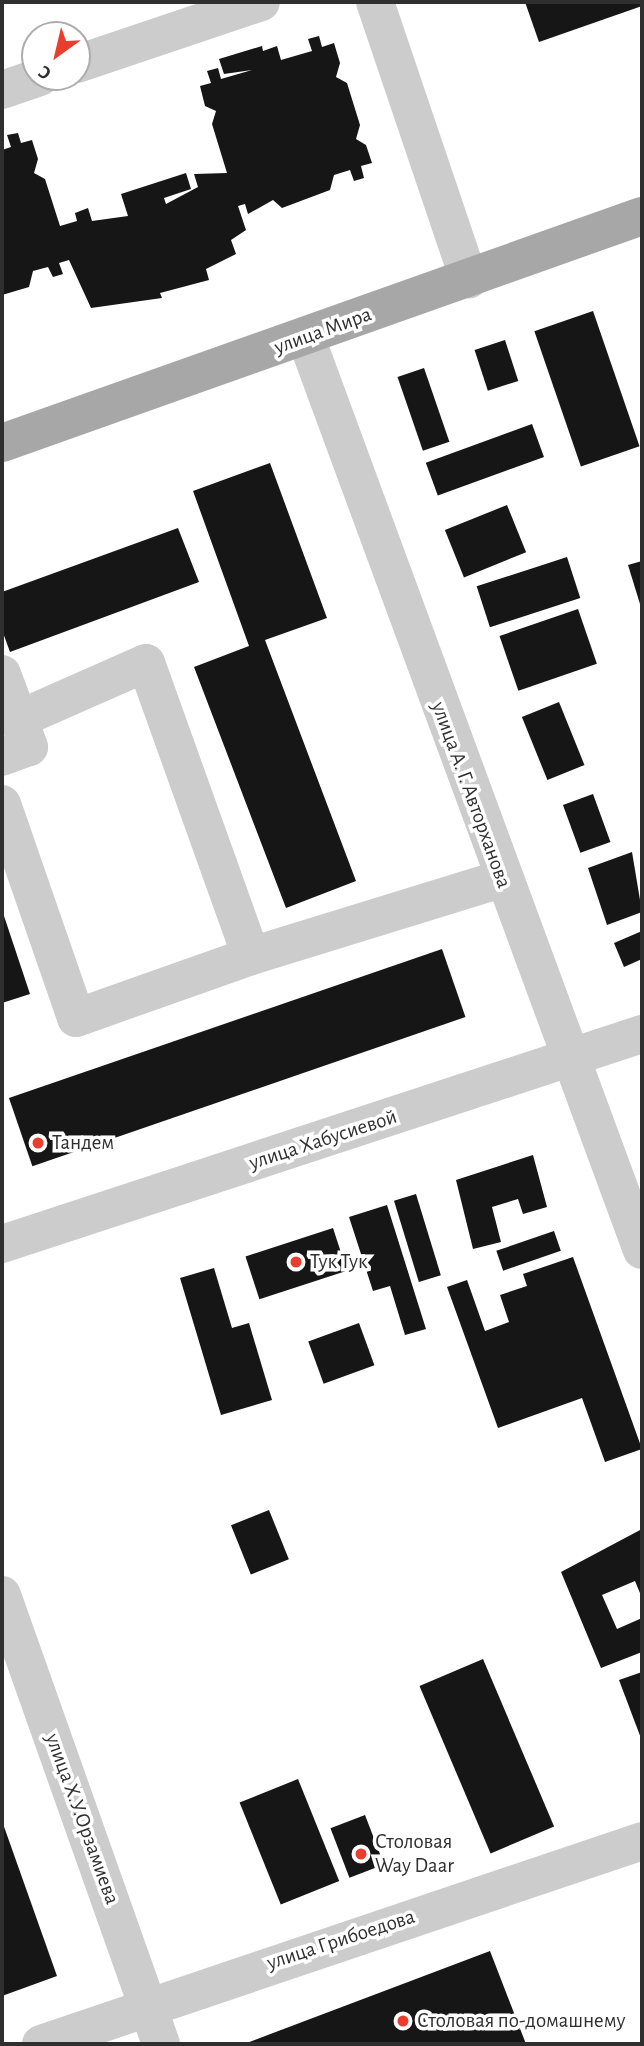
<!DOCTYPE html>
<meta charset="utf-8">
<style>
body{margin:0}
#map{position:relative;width:644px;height:2046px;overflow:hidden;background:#fff;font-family:"Alegreya Sans",sans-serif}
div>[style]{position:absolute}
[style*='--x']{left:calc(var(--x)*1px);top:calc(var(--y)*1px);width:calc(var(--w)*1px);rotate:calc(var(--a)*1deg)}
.building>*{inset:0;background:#161616;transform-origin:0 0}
.minor>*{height:38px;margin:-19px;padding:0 19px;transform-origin:19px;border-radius:19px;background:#ccc}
.major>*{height:38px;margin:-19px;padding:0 19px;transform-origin:19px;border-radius:19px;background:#a7a7a7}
.dots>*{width:19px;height:19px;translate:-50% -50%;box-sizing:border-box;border:4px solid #fff;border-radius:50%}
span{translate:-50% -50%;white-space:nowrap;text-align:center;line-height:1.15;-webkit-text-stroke:7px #fff;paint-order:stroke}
.street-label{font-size:21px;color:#2f2f2f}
.poi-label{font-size:21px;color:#2f2f2f}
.left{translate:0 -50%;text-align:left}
.frame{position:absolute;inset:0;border:4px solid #2f2f2f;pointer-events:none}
.north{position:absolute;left:21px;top:21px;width:70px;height:70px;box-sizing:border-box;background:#fff;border:2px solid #acacac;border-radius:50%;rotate:214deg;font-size:19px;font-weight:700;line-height:28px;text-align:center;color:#2f2f2f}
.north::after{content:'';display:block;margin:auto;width:24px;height:32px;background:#e93d2e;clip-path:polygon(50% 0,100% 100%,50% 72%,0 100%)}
</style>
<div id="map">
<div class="building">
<div style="clip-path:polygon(525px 2px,642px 2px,642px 6px,539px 42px)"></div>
<div style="clip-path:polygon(319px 36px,322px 47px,334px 43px,340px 63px,336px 77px,347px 83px,360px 125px,356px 139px,366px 145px,372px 163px,361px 166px,364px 178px,354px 181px,350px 170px,334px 175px,330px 190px,282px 208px,273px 200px,248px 214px,245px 204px,238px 206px,246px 230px,231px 240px,236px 254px,206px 269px,209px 280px,160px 293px,162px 298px,91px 308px,69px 260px,59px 263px,63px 274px,53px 277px,48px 267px,33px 271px,29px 287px,2px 295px,2px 150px,11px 147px,7px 135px,18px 133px,21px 143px,32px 140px,38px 159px,34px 173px,45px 179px,60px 226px,77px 221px,75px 213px,88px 208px,92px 221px,128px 216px,121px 194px,186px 173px,191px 189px,164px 198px,166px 204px,198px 187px,194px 174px,227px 173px,212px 124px,216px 111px,205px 106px,200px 86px,211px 83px,207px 71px,218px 68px,221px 79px,252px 70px,224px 74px,219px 59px,262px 46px,263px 51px,277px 46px,281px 60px,312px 51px,308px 39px)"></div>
<div style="left:593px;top:311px;width:143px;height:62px;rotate:71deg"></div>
<div style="left:505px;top:340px;width:43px;height:32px;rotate:72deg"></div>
<div style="left:424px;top:368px;width:78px;height:28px;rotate:71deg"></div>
<div style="left:532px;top:424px;width:35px;height:113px;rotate:70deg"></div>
<div style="clip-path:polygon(270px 463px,327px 618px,265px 640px,356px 881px,286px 908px,194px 667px,249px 646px,193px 491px)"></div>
<div style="left:507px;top:505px;width:51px;height:67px;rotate:68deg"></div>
<div style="clip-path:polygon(178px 528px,199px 582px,10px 652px,2px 630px,2px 592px)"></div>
<div style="left:567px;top:557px;width:43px;height:95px;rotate:72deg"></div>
<div style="clip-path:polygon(642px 561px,642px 603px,640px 604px,628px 565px)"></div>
<div style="left:578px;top:609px;width:58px;height:83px;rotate:71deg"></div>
<div style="left:559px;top:702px;width:68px;height:40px;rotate:68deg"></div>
<div style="left:593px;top:794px;width:51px;height:32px;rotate:70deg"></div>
<div style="clip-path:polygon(632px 852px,642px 912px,607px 925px,588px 868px)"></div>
<div style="clip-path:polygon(2px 910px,30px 994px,2px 1003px)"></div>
<div style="clip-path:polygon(642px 931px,642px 959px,624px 967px,614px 943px)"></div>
<div style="left:442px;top:949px;width:72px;height:458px;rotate:71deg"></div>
<div style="clip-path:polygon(533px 1155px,547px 1207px,523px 1214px,518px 1199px,492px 1207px,501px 1242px,473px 1249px,456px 1180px)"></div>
<div style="left:416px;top:1194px;width:85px;height:23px;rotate:73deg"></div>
<div style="clip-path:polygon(387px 1205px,426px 1329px,405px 1335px,390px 1286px,373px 1291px,349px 1217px)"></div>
<div style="left:333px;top:1228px;width:45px;height:92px;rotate:72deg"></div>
<div style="left:554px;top:1231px;width:21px;height:61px;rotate:71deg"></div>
<div style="clip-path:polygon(573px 1257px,642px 1449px,605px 1462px,582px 1398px,498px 1428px,447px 1287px,467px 1280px,485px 1331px,509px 1322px,500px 1295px,527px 1286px,523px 1274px)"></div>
<div style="clip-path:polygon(214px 1268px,232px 1328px,249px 1323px,272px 1400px,221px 1415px,180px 1278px)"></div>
<div style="left:359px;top:1323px;width:45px;height:54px;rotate:70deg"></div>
<div style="left:269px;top:1510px;width:53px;height:41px;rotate:68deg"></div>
<div style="clip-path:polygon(642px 1529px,642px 1598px,635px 1581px,602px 1595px,617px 1629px,642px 1618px,642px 1652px,601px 1668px,561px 1572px)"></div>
<div style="left:483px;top:1659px;width:182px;height:69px;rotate:67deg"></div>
<div style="clip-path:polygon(642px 1672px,642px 1741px,619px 1680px)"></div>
<div style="left:298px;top:1779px;width:110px;height:63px;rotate:68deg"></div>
<div style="left:365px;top:1815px;width:53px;height:37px;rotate:69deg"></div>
<div style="clip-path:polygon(2px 1821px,57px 1976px,2px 1996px)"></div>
<div style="clip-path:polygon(490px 1951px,526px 2044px,244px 2044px)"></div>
</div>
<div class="minor">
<div style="--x:375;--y:2;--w:293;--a:71.3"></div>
<div style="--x:77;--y:64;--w:194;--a:-18.6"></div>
<div style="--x:2;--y:90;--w:40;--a:-18.9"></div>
<div style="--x:306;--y:338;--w:972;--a:69.78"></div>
<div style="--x:2;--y:674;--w:78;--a:69.7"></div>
<div style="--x:29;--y:747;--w:29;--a:160"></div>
<div style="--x:2;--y:804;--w:226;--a:70.9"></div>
<div style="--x:76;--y:1018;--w:186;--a:-19.5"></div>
<div style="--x:251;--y:956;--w:311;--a:-109.7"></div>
<div style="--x:146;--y:663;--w:139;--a:156.2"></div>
<div style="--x:251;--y:956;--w:262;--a:-17.1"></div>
<div style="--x:2;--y:1244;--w:674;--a:-18.17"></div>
<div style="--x:2;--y:1595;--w:476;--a:70.5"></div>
<div style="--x:41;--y:2044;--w:634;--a:-18.66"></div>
</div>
<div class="major">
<div style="--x:2;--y:443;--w:679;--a:-19.53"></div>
</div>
<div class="dots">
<div style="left:38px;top:1143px;background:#e93d2e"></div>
<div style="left:296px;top:1262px;background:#e93d2e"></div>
<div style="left:361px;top:1854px;background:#e93d2e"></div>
<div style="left:403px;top:2021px;background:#e93d2e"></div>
</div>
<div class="street-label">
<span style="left:323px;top:331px;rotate:-20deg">улица Мира</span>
<span style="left:471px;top:795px;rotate:70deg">улица А. Г. Авторханова</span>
<span style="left:323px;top:1140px;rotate:-18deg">улица Хабусиевой</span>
<span style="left:82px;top:1819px;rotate:70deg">улица Х.У.Орзамиева</span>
<span style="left:341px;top:1940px;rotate:-18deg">улица Грибоедова</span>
</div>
<div class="poi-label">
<span class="left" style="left:52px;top:1143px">Тандем</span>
<span class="left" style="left:310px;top:1262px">Тук Тук</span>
<span class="left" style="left:375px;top:1854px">Столовая<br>Way Daar</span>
<span class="left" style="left:417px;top:2021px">Столовая по-домашнему</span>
</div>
<div class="frame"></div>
<div class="north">С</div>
</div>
